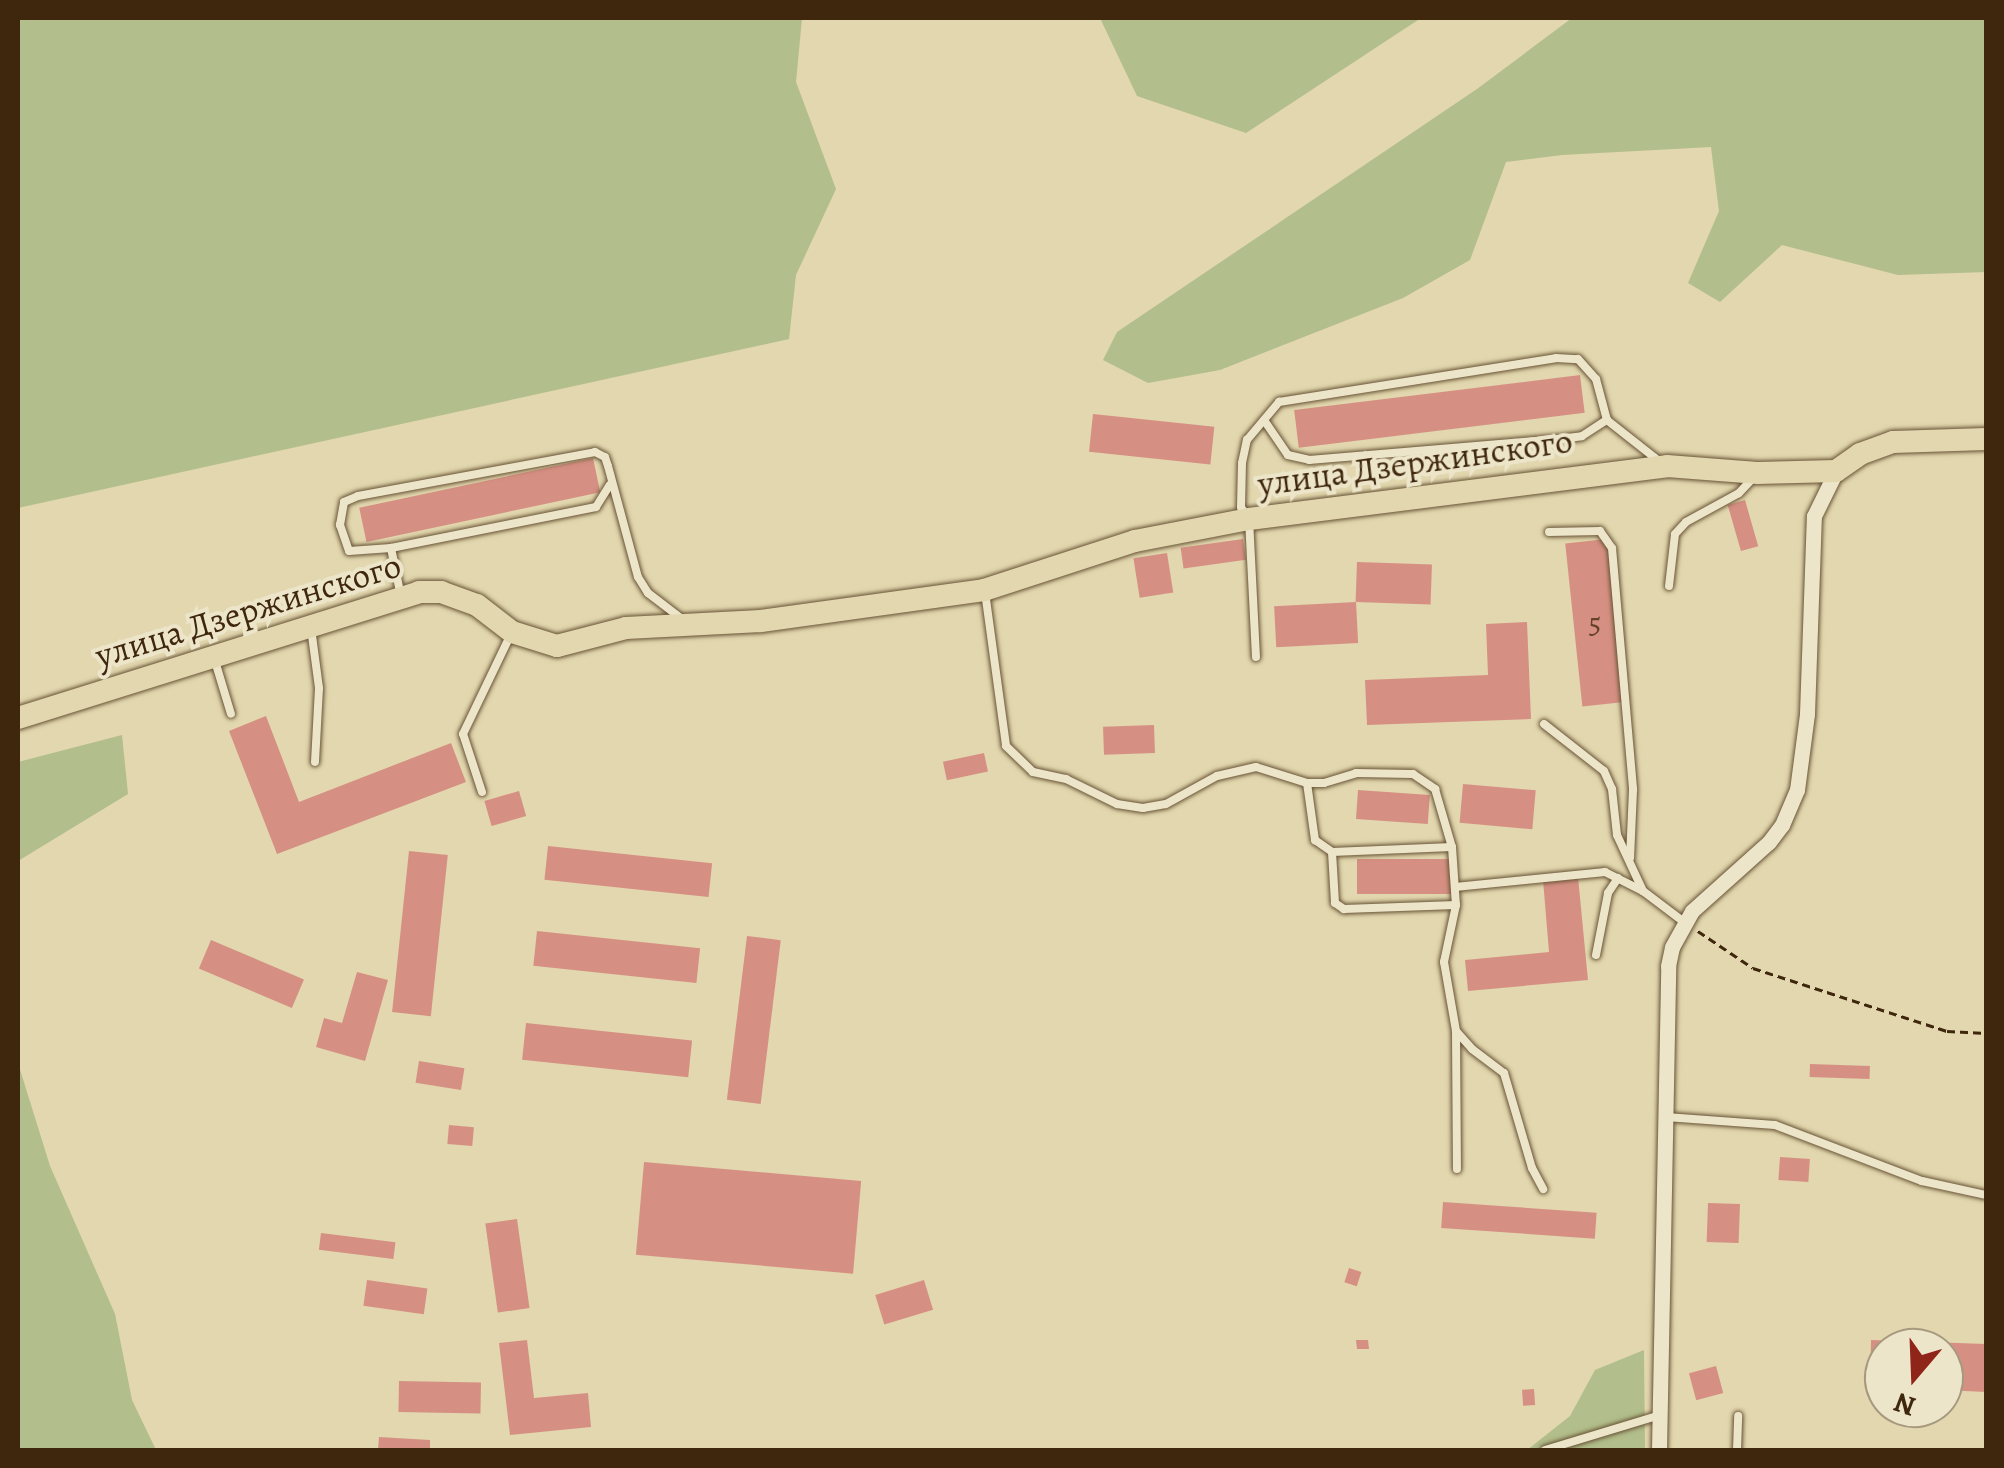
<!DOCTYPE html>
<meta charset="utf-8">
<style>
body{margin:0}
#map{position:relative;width:2004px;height:1468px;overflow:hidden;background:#e2d7ae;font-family:Alegreya,serif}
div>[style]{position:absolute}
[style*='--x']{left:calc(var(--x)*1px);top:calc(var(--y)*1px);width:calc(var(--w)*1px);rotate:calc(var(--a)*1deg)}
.green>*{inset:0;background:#b2be8b}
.building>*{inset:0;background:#d69083;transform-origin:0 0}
.path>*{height:2.5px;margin-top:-1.25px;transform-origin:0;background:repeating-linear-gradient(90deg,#3f270d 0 8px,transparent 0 13px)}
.roads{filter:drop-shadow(0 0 2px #685335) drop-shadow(0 0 2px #685335)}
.lane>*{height:8px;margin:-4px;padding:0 4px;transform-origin:4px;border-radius:4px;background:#ece5ca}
.street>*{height:15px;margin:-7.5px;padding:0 7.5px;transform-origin:7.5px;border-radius:7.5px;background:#ece5ca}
.primary>*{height:22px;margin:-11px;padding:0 11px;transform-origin:11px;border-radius:11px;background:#e2d7ae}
span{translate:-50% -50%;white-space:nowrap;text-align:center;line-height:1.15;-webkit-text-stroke:8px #ece5ca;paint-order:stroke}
.number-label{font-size:30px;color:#65412a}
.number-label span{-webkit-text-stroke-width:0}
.street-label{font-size:35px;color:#3f270d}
.frame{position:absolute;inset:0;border:20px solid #3f270d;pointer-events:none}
.north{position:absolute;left:1864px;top:1328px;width:100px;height:100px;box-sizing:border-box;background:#ece5ca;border:2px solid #a7997e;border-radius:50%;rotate:199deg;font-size:28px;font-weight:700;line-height:40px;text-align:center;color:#3f270d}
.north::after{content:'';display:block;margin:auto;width:35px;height:45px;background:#8f2418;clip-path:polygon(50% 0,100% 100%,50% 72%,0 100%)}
</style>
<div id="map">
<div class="green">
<div style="clip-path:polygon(18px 18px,802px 18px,796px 82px,836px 189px,796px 275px,789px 339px,18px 508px)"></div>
<div style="clip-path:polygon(1100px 18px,1421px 18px,1246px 133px,1137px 96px)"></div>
<div style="clip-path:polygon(1572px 18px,1986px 18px,1986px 272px,1898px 275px,1782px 245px,1720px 302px,1688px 283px,1719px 211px,1711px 147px,1562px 155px,1506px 162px,1470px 260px,1403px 298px,1220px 370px,1148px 383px,1103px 360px,1117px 332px,1477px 89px)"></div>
<div style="clip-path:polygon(122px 735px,128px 794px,18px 861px,18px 762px)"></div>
<div style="clip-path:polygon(18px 1063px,50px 1166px,115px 1314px,132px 1400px,156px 1450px,18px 1450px)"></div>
<div style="clip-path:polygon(1644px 1350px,1645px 1450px,1527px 1450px,1570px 1416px,1595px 1370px)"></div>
</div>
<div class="building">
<div style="left:1580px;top:375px;width:38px;height:288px;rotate:83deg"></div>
<div style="left:1093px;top:414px;width:122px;height:38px;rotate:6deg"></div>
<div style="left:593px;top:458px;width:35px;height:239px;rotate:78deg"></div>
<div style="left:1745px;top:500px;width:48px;height:18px;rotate:74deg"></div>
<div style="left:1243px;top:539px;width:21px;height:63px;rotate:82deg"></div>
<div style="left:1607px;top:539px;width:164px;height:42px;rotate:84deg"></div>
<div style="left:1167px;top:553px;width:40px;height:34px;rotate:81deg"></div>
<div style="left:1357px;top:562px;width:75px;height:40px;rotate:2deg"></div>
<div style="left:1356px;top:602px;width:41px;height:82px;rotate:87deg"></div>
<div style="clip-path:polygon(1527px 622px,1531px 719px,1367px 725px,1365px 680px,1488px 675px,1486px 624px)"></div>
<div style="clip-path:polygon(266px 716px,299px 802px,451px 743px,466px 782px,277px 854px,229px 731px)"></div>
<div style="left:1154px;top:725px;width:28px;height:51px;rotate:88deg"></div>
<div style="left:984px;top:753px;width:19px;height:42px;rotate:78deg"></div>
<div style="left:1463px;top:784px;width:73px;height:39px;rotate:5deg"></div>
<div style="left:1358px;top:790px;width:72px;height:29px;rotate:4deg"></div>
<div style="left:519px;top:791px;width:26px;height:36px;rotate:74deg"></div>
<div style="left:548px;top:846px;width:165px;height:34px;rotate:6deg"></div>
<div style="left:409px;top:851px;width:39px;height:162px;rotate:6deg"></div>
<div style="left:1451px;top:859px;width:35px;height:94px;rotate:90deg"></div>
<div style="clip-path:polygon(1578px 877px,1588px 980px,1468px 991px,1465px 960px,1549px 952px,1543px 880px)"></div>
<div style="left:537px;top:931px;width:164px;height:35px;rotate:6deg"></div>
<div style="left:747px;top:936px;width:34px;height:165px;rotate:7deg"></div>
<div style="left:211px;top:940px;width:101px;height:31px;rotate:23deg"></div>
<div style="clip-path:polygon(357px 972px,388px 980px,365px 1061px,316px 1047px,324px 1018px,342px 1023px)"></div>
<div style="left:526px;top:1023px;width:167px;height:37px;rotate:6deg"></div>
<div style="left:419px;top:1061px;width:46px;height:22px;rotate:9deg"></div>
<div style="left:1810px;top:1064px;width:60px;height:13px;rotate:2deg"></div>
<div style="left:449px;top:1125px;width:25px;height:19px;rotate:5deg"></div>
<div style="left:1780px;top:1157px;width:30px;height:23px;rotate:4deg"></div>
<div style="left:644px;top:1162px;width:218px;height:93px;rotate:5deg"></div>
<div style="left:1443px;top:1202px;width:154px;height:26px;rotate:4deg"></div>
<div style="left:1708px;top:1203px;width:32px;height:39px;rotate:2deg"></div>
<div style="left:517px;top:1219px;width:90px;height:32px;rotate:82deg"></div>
<div style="left:321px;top:1233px;width:75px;height:17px;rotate:7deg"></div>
<div style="left:1349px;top:1268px;width:13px;height:15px;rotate:18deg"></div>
<div style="left:367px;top:1280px;width:61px;height:26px;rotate:8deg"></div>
<div style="left:924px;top:1280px;width:31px;height:51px;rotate:73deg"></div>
<div style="clip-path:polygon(527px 1340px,534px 1398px,588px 1393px,591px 1427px,510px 1435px,499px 1343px)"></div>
<div style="clip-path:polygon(1356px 1340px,1368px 1340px,1369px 1349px,1357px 1349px)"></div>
<div style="clip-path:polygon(1871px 1340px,1986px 1344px,1986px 1392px,1944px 1390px,1944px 1348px,1884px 1348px,1884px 1388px,1870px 1388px)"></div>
<div style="left:1716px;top:1366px;width:28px;height:28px;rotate:75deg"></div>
<div style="left:399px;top:1381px;width:82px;height:31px;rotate:1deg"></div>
<div style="left:1534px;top:1389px;width:16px;height:12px;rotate:86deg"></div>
<div style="clip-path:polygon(379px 1437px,430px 1440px,430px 1450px,378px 1450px)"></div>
</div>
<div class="path">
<div style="--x:1698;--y:931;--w:66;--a:33.9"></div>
<div style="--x:1753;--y:968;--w:204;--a:18"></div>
<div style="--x:1947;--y:1031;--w:39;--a:3"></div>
</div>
<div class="roads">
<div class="lane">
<div style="--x:1264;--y:420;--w:42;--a:55.6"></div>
<div style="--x:1288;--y:455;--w:22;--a:13"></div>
<div style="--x:1309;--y:460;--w:251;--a:-4.8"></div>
<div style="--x:1559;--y:439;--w:23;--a:-7"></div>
<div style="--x:1582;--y:436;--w:30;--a:-33"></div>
<div style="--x:1549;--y:532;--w:51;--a:-1.1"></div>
<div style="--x:1600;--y:531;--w:21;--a:55"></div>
<div style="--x:1612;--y:548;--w:243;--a:85"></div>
<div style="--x:1633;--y:790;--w:68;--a:92.5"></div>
<div style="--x:391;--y:548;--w:42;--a:175.9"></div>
<div style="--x:349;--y:551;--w:28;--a:-109"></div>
<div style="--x:340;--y:525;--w:23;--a:-80"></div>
<div style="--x:344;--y:502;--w:15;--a:-23"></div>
<div style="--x:358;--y:496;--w:241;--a:-10.5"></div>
<div style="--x:595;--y:452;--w:11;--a:27"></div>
<div style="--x:605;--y:457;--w:9;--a:72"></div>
<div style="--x:608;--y:466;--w:115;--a:74.9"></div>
<div style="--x:638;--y:577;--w:19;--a:58"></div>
<div style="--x:648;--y:593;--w:43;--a:37.4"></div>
<div style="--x:1669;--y:586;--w:52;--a:-83.4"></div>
<div style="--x:1675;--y:534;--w:16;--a:-47"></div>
<div style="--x:1686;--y:522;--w:60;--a:-28.7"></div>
<div style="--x:1739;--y:493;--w:22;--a:-47"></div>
<div style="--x:400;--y:592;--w:45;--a:-101.6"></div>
<div style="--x:391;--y:548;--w:209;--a:-11.3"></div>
<div style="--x:596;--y:507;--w:26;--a:-58"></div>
<div style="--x:985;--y:592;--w:155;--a:82.2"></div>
<div style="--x:1006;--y:746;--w:37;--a:44"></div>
<div style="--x:1033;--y:772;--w:34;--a:12"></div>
<div style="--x:1066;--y:779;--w:57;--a:26.1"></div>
<div style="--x:1117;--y:804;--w:26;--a:9"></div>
<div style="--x:1143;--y:808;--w:23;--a:-10"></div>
<div style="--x:1166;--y:804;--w:58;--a:-28.8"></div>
<div style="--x:1217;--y:776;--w:40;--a:-13"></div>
<div style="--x:1256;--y:767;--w:53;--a:17.4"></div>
<div style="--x:1307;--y:783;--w:17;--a:0"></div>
<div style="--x:1324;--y:783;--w:34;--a:-17"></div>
<div style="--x:1356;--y:773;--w:57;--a:1"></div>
<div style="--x:1413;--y:774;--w:27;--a:34"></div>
<div style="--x:1435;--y:789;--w:60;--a:73.7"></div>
<div style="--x:1452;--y:847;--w:58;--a:86.1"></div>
<div style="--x:1456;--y:905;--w:58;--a:101.9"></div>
<div style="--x:1444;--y:962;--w:70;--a:80.1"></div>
<div style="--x:1456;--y:1031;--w:24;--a:48"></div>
<div style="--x:1472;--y:1049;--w:40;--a:37"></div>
<div style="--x:1504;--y:1073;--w:99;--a:73.6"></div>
<div style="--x:1532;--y:1168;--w:24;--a:62"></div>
<div style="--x:311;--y:628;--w:61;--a:82.4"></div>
<div style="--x:319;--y:688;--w:74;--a:93.1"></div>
<div style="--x:1256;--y:657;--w:138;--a:-92.9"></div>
<div style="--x:1249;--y:519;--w:14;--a:-124"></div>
<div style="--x:1241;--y:507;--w:44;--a:-88.7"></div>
<div style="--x:1242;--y:463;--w:24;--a:-78"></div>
<div style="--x:1247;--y:440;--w:50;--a:-49.9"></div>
<div style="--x:1279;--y:402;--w:280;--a:-9"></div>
<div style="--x:1556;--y:358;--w:22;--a:3"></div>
<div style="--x:1578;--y:359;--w:27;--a:48"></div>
<div style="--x:1596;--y:379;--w:42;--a:75"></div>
<div style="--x:1607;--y:420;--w:66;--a:38.3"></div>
<div style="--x:215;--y:661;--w:55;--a:73.2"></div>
<div style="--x:1544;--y:724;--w:76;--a:38.1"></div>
<div style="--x:1604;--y:771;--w:20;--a:66"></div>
<div style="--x:1612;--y:789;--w:46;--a:83.8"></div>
<div style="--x:1617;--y:835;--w:62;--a:65.1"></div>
<div style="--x:1307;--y:783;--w:58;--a:82"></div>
<div style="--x:1315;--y:840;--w:21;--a:35"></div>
<div style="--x:1332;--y:852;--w:120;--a:-2.4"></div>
<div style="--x:482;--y:792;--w:61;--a:-108.1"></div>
<div style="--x:463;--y:734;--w:109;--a:-64.4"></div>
<div style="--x:1332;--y:852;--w:51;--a:86.6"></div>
<div style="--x:1335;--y:903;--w:11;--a:34"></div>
<div style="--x:1344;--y:909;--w:112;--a:-2"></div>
<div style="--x:1455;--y:887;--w:151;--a:-5.7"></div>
<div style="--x:1605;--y:872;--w:42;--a:26.6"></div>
<div style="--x:1643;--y:891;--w:51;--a:37.1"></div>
<div style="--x:1596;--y:955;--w:63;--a:-79"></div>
<div style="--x:1608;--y:893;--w:18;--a:-56"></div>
<div style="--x:1456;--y:1033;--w:136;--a:89.6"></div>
<div style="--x:1666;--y:1117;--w:109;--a:4.2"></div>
<div style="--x:1775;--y:1125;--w:157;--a:20.9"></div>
<div style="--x:1922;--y:1181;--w:66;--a:12.3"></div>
<div style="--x:1545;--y:1450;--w:117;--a:-16.9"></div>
<div style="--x:1737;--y:1450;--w:34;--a:-88"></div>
</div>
<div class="street">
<div style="--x:1659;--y:1450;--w:484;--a:-88.9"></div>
<div style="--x:1668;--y:966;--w:19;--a:-78"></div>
<div style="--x:1672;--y:947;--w:41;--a:-60.9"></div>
<div style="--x:1692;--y:911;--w:103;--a:-41.9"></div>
<div style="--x:1769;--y:842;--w:21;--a:-53"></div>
<div style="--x:1782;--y:825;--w:38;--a:-67"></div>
<div style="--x:1797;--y:790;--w:77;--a:-82.5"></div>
<div style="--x:1807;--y:714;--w:198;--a:-88"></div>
<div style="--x:1814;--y:516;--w:50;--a:-63.9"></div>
</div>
<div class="primary">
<div style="--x:18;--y:718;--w:420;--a:-17.4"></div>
<div style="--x:419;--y:592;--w:22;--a:0"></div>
<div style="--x:441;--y:592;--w:38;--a:20"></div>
<div style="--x:477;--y:605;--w:44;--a:37.6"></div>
<div style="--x:512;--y:632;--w:47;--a:17.3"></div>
<div style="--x:557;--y:646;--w:71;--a:-14.6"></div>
<div style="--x:626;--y:628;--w:135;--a:-3"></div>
<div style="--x:761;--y:621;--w:225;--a:-7.9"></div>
<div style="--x:984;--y:590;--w:159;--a:-18"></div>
<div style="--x:1135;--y:541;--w:116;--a:-10.9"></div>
<div style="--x:1249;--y:519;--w:421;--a:-7.2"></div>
<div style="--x:1667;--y:466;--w:90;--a:4.4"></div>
<div style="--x:1757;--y:473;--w:79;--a:-1.5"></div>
<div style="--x:1836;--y:471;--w:29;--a:-35"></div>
<div style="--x:1860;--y:454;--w:35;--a:-20"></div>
<div style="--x:1893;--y:442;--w:93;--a:-1.8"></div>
</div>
</div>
<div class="number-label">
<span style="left:1595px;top:623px">5</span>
</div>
<div class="street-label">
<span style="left:1415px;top:462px;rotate:-8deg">улица Дзержинского</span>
<span style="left:248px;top:610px;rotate:-17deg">улица Дзержинского</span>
</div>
<div class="frame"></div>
<div class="north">N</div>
</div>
